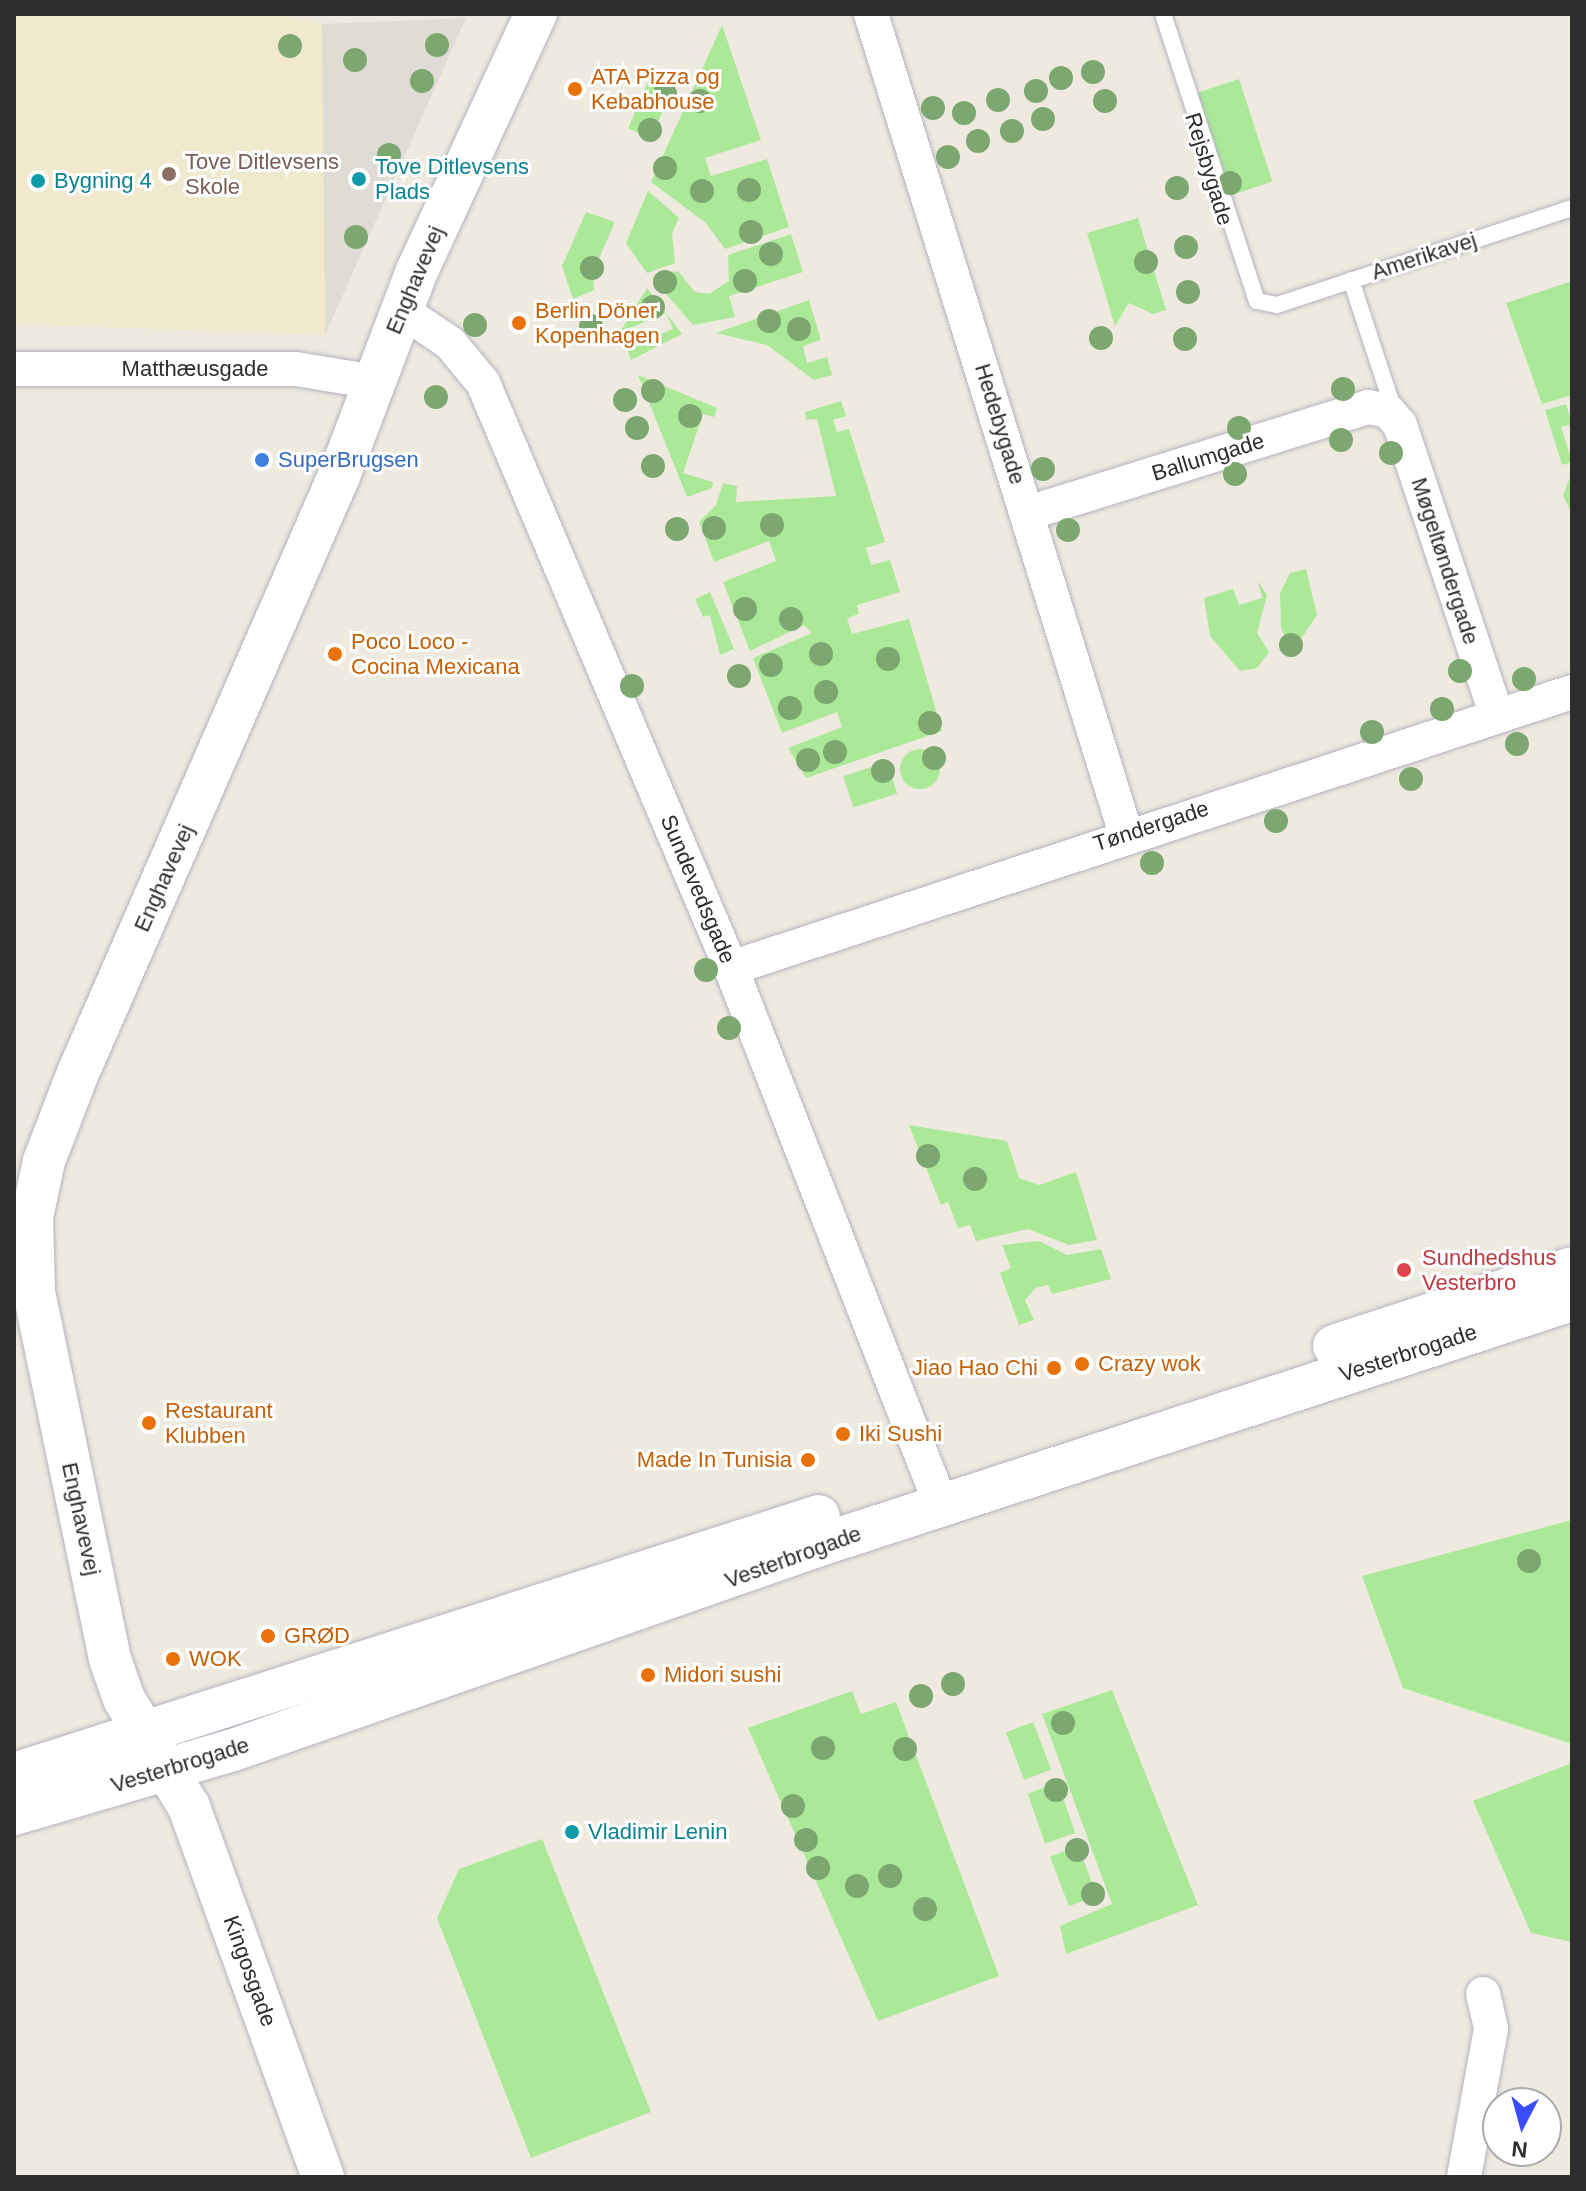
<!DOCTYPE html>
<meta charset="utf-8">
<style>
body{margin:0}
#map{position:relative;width:1586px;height:2191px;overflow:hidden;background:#efeadf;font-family:Helvetica,sans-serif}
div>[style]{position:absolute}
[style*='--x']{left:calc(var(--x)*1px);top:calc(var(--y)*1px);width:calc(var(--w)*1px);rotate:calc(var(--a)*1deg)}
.education>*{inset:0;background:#f1e9cd}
.green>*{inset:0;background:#abe998;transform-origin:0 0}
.round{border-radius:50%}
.plaza>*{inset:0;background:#dfdcd6}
.roads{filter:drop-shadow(0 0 2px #b3b3c1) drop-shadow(0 0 2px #b3b3c1)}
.service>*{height:16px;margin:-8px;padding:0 8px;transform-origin:8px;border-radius:8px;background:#fff}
.minor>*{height:34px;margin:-17px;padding:0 17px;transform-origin:17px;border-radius:17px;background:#fff}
.tertiary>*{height:42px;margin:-21px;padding:0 21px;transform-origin:21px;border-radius:21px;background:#fff}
.trees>*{width:24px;height:24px;margin:-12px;border-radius:50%;background:#7da770}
.dots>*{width:22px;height:22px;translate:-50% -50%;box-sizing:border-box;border:4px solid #fff;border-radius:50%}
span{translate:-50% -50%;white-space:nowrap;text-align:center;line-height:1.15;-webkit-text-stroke:6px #fff;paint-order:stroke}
.food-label{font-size:22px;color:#c56008}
.left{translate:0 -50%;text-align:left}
.right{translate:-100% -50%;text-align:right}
.education-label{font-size:22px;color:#785e54}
.culture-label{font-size:22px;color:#0d838f}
.street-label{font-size:22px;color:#2d2d2d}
.shop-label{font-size:22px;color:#366cbe}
.health-label{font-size:22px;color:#be3a42}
.frame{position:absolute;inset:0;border:16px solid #2d2d2d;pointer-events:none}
.north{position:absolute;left:1482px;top:2087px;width:80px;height:80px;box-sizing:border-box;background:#fff;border:2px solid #ababab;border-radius:50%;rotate:186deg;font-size:22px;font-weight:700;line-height:32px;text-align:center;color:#2d2d2d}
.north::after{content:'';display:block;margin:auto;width:28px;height:36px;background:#3c4cff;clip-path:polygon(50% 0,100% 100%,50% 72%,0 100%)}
</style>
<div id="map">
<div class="education">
<div style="clip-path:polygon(14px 14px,275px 14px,322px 24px,325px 335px,14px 324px)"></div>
</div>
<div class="green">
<div style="clip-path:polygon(722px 25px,761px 140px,705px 158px,711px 176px,767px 159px,789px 227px,725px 249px,706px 223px,651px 182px)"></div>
<div style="left:650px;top:77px;width:25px;height:56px;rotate:23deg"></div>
<div style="left:1239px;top:79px;width:108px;height:46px;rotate:72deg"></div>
<div style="clip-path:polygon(648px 191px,679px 218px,672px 233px,675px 263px,647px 273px,626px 243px)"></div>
<div style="clip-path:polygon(586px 212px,615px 222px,593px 272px,594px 290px,573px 299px,562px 266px)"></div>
<div style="clip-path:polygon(1138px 218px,1166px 310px,1153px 314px,1129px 303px,1115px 326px,1087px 233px)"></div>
<div style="clip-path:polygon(791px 234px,803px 272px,729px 296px,735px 317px,693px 325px,652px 278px,678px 271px,695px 292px,709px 294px,729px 281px,728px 255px)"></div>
<div style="clip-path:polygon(1572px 281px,1572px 395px,1542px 404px,1506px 303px)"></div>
<div style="clip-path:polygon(647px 288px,666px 313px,682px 334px,631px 360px,627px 349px,673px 329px,666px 313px,620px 332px)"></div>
<div style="clip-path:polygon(809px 300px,821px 340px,803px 346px,807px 363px,827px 357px,832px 375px,814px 380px,767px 345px,716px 333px)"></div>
<div style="clip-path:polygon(638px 375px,717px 408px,714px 417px,703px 414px,683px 473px,713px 482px,712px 488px,687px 497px)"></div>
<div style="clip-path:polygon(841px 401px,846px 416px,833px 420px,837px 432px,849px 429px,885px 542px,866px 548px,871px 565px,890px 560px,900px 592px,857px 605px,859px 614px,847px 618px,852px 634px,909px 619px,942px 731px,806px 778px,788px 748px,842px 727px,837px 712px,782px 733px,753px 658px,812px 633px,804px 625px,750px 651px,723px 582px,776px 561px,769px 541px,714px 562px,699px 522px,716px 505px,723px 483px,737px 486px,736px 502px,836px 496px,817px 419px,806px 420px,805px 412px)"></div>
<div style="clip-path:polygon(1566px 404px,1572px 424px,1561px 427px,1572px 462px,1562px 465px,1545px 410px)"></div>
<div style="clip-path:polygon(1572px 472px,1572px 513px,1563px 496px)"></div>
<div style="clip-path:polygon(1306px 569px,1317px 615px,1292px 652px,1281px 628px,1280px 593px,1290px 573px)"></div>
<div style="clip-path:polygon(1258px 581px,1267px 595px,1257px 633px,1269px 652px,1257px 668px,1240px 671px,1210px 636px,1204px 598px,1233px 589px,1239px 605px,1262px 598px)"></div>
<div style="clip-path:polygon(710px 592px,734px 649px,720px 655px,710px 615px,703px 617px,695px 599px)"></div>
<div class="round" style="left:900px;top:749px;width:40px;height:40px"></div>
<div style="left:887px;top:762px;width:33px;height:46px;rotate:72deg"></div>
<div style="clip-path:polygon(909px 1125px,1007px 1141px,1019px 1178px,1039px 1185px,1076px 1172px,1097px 1240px,1069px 1245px,1028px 1229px,976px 1241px,970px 1225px,958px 1228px,948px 1202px,941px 1205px)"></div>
<div style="clip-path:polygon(1039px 1241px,1067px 1255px,1101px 1249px,1111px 1279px,1052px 1294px,1048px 1285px,1035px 1288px,1025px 1300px,1034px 1320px,1019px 1325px,1000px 1273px,1011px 1268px,1002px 1245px)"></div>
<div style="clip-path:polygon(1572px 1520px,1572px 1744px,1403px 1688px,1362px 1576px)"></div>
<div style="clip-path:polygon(1112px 1690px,1198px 1905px,1066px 1954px,1060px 1926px,1112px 1904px,1042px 1714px)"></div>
<div style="clip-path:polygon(852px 1691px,861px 1714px,896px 1702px,999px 1976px,878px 2021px,748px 1728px)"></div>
<div style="left:1033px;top:1722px;width:51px;height:29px;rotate:69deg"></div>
<div style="clip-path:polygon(1572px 1763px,1572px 1942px,1531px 1933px,1473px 1801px)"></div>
<div style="left:1058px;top:1783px;width:53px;height:32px;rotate:71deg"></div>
<div style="clip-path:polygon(542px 1839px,651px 2112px,531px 2158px,437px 1918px,459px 1869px)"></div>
<div style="left:1078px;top:1846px;width:53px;height:30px;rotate:69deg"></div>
</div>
<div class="plaza">
<div style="clip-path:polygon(466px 18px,325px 335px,322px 24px)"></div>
</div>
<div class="roads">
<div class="service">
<div style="--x:1163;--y:14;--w:302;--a:71.9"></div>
<div style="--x:1257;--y:301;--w:20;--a:11"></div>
<div style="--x:1277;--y:305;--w:311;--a:-18.2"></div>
<div style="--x:1351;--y:280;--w:128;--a:71.8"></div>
<div style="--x:1391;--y:402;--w:9;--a:108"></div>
</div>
<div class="minor">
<div style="--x:871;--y:14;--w:859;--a:72.73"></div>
<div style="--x:401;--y:310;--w:59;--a:34"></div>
<div style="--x:450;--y:343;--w:52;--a:50.5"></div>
<div style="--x:483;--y:383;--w:635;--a:67.03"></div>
<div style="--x:731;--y:968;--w:577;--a:68.64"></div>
<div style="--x:14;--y:369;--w:282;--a:0"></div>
<div style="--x:296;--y:369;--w:80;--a:9.3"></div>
<div style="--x:1028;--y:513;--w:356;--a:-17.3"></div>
<div style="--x:1368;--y:407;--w:20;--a:11"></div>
<div style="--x:1388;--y:411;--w:18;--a:49"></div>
<div style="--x:1400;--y:425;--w:305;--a:71.6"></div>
<div style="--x:731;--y:968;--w:885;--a:-18.17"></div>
<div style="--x:1464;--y:2177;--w:151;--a:-79.7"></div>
<div style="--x:1491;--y:2028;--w:35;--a:-103"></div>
</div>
<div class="tertiary">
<div style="--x:1334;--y:1346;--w:250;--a:-18.1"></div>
<div style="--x:14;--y:1774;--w:845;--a:-17.77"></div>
<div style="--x:14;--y:1814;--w:228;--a:-16.3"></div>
<div style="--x:233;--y:1750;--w:619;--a:-19.26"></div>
<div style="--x:817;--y:1546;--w:794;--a:-18.05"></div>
<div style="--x:323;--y:2177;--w:394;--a:-109.9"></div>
<div style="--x:189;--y:1807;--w:126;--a:-121"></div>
<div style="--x:124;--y:1699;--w:42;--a:-109.3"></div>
<div style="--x:110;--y:1659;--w:376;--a:-101.7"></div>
<div style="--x:34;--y:1291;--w:74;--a:-91.5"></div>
<div style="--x:32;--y:1217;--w:57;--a:-77.9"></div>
<div style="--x:44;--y:1161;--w:94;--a:-68.9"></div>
<div style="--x:78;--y:1073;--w:652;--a:-66.39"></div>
<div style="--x:339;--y:476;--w:219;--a:-69.2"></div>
<div style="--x:417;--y:271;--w:283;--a:-65.2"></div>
</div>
</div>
<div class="trees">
<div style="left:437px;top:45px"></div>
<div style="left:290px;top:46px"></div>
<div style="left:355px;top:60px"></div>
<div style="left:1093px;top:72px"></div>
<div style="left:1061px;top:78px"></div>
<div style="left:422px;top:81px"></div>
<div style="left:1036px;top:91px"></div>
<div style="left:665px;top:94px"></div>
<div style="left:998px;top:100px"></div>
<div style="left:700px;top:101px"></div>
<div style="left:1105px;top:101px"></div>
<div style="left:933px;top:108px"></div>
<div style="left:964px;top:113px"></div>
<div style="left:1043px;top:119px"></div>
<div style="left:650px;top:130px"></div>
<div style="left:1012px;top:131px"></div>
<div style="left:978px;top:141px"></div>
<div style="left:389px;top:155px"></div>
<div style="left:948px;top:157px"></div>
<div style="left:665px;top:168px"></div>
<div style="left:1230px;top:183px"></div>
<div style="left:1177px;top:188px"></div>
<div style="left:749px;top:190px"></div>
<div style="left:702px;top:191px"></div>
<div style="left:751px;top:232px"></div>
<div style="left:356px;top:237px"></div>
<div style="left:1186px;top:247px"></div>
<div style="left:771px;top:254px"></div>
<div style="left:1146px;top:262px"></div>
<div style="left:592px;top:268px"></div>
<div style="left:745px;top:281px"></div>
<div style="left:665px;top:282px"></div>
<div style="left:1188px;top:292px"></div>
<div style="left:653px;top:307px"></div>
<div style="left:769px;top:321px"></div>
<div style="left:475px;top:325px"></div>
<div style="left:591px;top:326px"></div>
<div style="left:799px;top:329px"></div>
<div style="left:1101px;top:338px"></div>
<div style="left:1185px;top:339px"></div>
<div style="left:1343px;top:389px"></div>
<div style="left:653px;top:391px"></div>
<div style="left:436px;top:397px"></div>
<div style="left:625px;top:400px"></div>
<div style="left:690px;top:416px"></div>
<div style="left:637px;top:428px"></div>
<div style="left:1239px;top:428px"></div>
<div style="left:1341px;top:440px"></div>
<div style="left:1391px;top:453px"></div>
<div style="left:653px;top:466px"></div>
<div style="left:1043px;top:469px"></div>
<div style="left:1235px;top:474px"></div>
<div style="left:772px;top:525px"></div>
<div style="left:714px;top:528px"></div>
<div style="left:677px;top:529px"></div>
<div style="left:1068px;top:530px"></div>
<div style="left:745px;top:609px"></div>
<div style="left:791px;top:619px"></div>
<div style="left:1291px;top:645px"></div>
<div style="left:821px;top:654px"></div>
<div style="left:888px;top:659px"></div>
<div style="left:771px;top:665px"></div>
<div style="left:1460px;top:671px"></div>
<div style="left:739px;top:676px"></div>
<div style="left:1524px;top:679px"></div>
<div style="left:632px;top:686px"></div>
<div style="left:826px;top:692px"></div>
<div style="left:790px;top:708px"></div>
<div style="left:1442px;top:709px"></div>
<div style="left:930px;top:723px"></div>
<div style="left:1372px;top:732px"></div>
<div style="left:1517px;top:744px"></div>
<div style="left:835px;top:752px"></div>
<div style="left:934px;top:758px"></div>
<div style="left:808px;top:760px"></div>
<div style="left:883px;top:771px"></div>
<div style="left:1411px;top:779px"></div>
<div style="left:1276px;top:821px"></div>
<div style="left:1152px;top:863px"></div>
<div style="left:706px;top:970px"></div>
<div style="left:729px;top:1028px"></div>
<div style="left:928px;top:1156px"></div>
<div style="left:975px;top:1179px"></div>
<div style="left:1529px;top:1561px"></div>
<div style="left:953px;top:1684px"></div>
<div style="left:921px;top:1696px"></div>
<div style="left:1063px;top:1723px"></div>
<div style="left:823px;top:1748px"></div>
<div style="left:905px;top:1749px"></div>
<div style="left:1056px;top:1790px"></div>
<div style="left:793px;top:1806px"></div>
<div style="left:806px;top:1840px"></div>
<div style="left:1077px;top:1850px"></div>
<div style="left:818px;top:1868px"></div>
<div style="left:890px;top:1876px"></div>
<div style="left:857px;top:1886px"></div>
<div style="left:1093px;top:1894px"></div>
<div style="left:925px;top:1909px"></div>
</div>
<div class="dots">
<div style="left:575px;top:89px;background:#e8710a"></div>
<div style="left:169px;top:174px;background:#8d6e63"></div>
<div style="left:359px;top:179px;background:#0f9aa8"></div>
<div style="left:38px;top:181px;background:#0f9aa8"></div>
<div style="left:519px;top:323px;background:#e8710a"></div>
<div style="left:262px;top:460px;background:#3f7fe0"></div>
<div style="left:335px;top:654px;background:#e8710a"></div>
<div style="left:1404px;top:1270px;background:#e0444e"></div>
<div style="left:1082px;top:1364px;background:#e8710a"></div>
<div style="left:1054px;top:1368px;background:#e8710a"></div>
<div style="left:149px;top:1423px;background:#e8710a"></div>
<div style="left:843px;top:1434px;background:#e8710a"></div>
<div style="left:808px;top:1460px;background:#e8710a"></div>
<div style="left:268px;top:1636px;background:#e8710a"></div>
<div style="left:173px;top:1659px;background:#e8710a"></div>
<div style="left:648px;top:1675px;background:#e8710a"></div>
<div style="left:572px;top:1832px;background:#0f9aa8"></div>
</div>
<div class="food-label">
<span class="left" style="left:591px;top:89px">ATA Pizza og<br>Kebabhouse</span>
<span class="left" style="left:535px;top:323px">Berlin Döner<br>Kopenhagen</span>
<span class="left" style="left:351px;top:654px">Poco Loco -<br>Cocina Mexicana</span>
<span class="left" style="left:1098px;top:1364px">Crazy wok</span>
<span class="right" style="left:1038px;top:1368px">Jiao Hao Chi</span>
<span class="left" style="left:165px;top:1423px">Restaurant<br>Klubben</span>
<span class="left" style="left:859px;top:1434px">Iki Sushi</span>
<span class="right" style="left:792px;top:1460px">Made In Tunisia</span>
<span class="left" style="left:284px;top:1636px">GRØD</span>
<span class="left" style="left:189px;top:1659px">WOK</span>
<span class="left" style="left:664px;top:1675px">Midori sushi</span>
</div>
<div class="education-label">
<span class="left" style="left:185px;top:174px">Tove Ditlevsens<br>Skole</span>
</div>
<div class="culture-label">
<span class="left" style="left:375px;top:179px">Tove Ditlevsens<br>Plads</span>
<span class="left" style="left:54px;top:181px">Bygning 4</span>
<span class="left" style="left:588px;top:1832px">Vladimir Lenin</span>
</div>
<div class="street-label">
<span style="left:1209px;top:169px;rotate:73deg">Rejsbygade</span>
<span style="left:1424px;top:256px;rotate:-18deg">Amerikavej</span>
<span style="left:415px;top:280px;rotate:-67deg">Enghavevej</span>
<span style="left:195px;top:369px">Matthæusgade</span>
<span style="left:1000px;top:424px;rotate:73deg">Hedebygade</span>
<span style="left:1208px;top:457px;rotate:-17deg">Ballumgade</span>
<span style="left:1445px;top:561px;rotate:72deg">Møgeltøndergade</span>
<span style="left:1151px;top:826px;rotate:-18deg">Tøndergade</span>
<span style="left:164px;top:878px;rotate:-66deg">Enghavevej</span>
<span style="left:698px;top:889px;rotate:67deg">Sundevedsgade</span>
<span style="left:1408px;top:1353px;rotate:-18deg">Vesterbrogade</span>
<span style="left:81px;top:1519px;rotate:78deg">Enghavevej</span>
<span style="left:793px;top:1557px;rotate:-20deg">Vesterbrogade</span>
<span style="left:180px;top:1765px;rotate:-17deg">Vesterbrogade</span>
<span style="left:250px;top:1971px;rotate:70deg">Kingosgade</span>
</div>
<div class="shop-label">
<span class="left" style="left:278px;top:460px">SuperBrugsen</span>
</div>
<div class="health-label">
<span class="left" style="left:1422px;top:1270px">Sundhedshus<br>Vesterbro</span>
</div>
<div class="frame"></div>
<div class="north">N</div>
</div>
